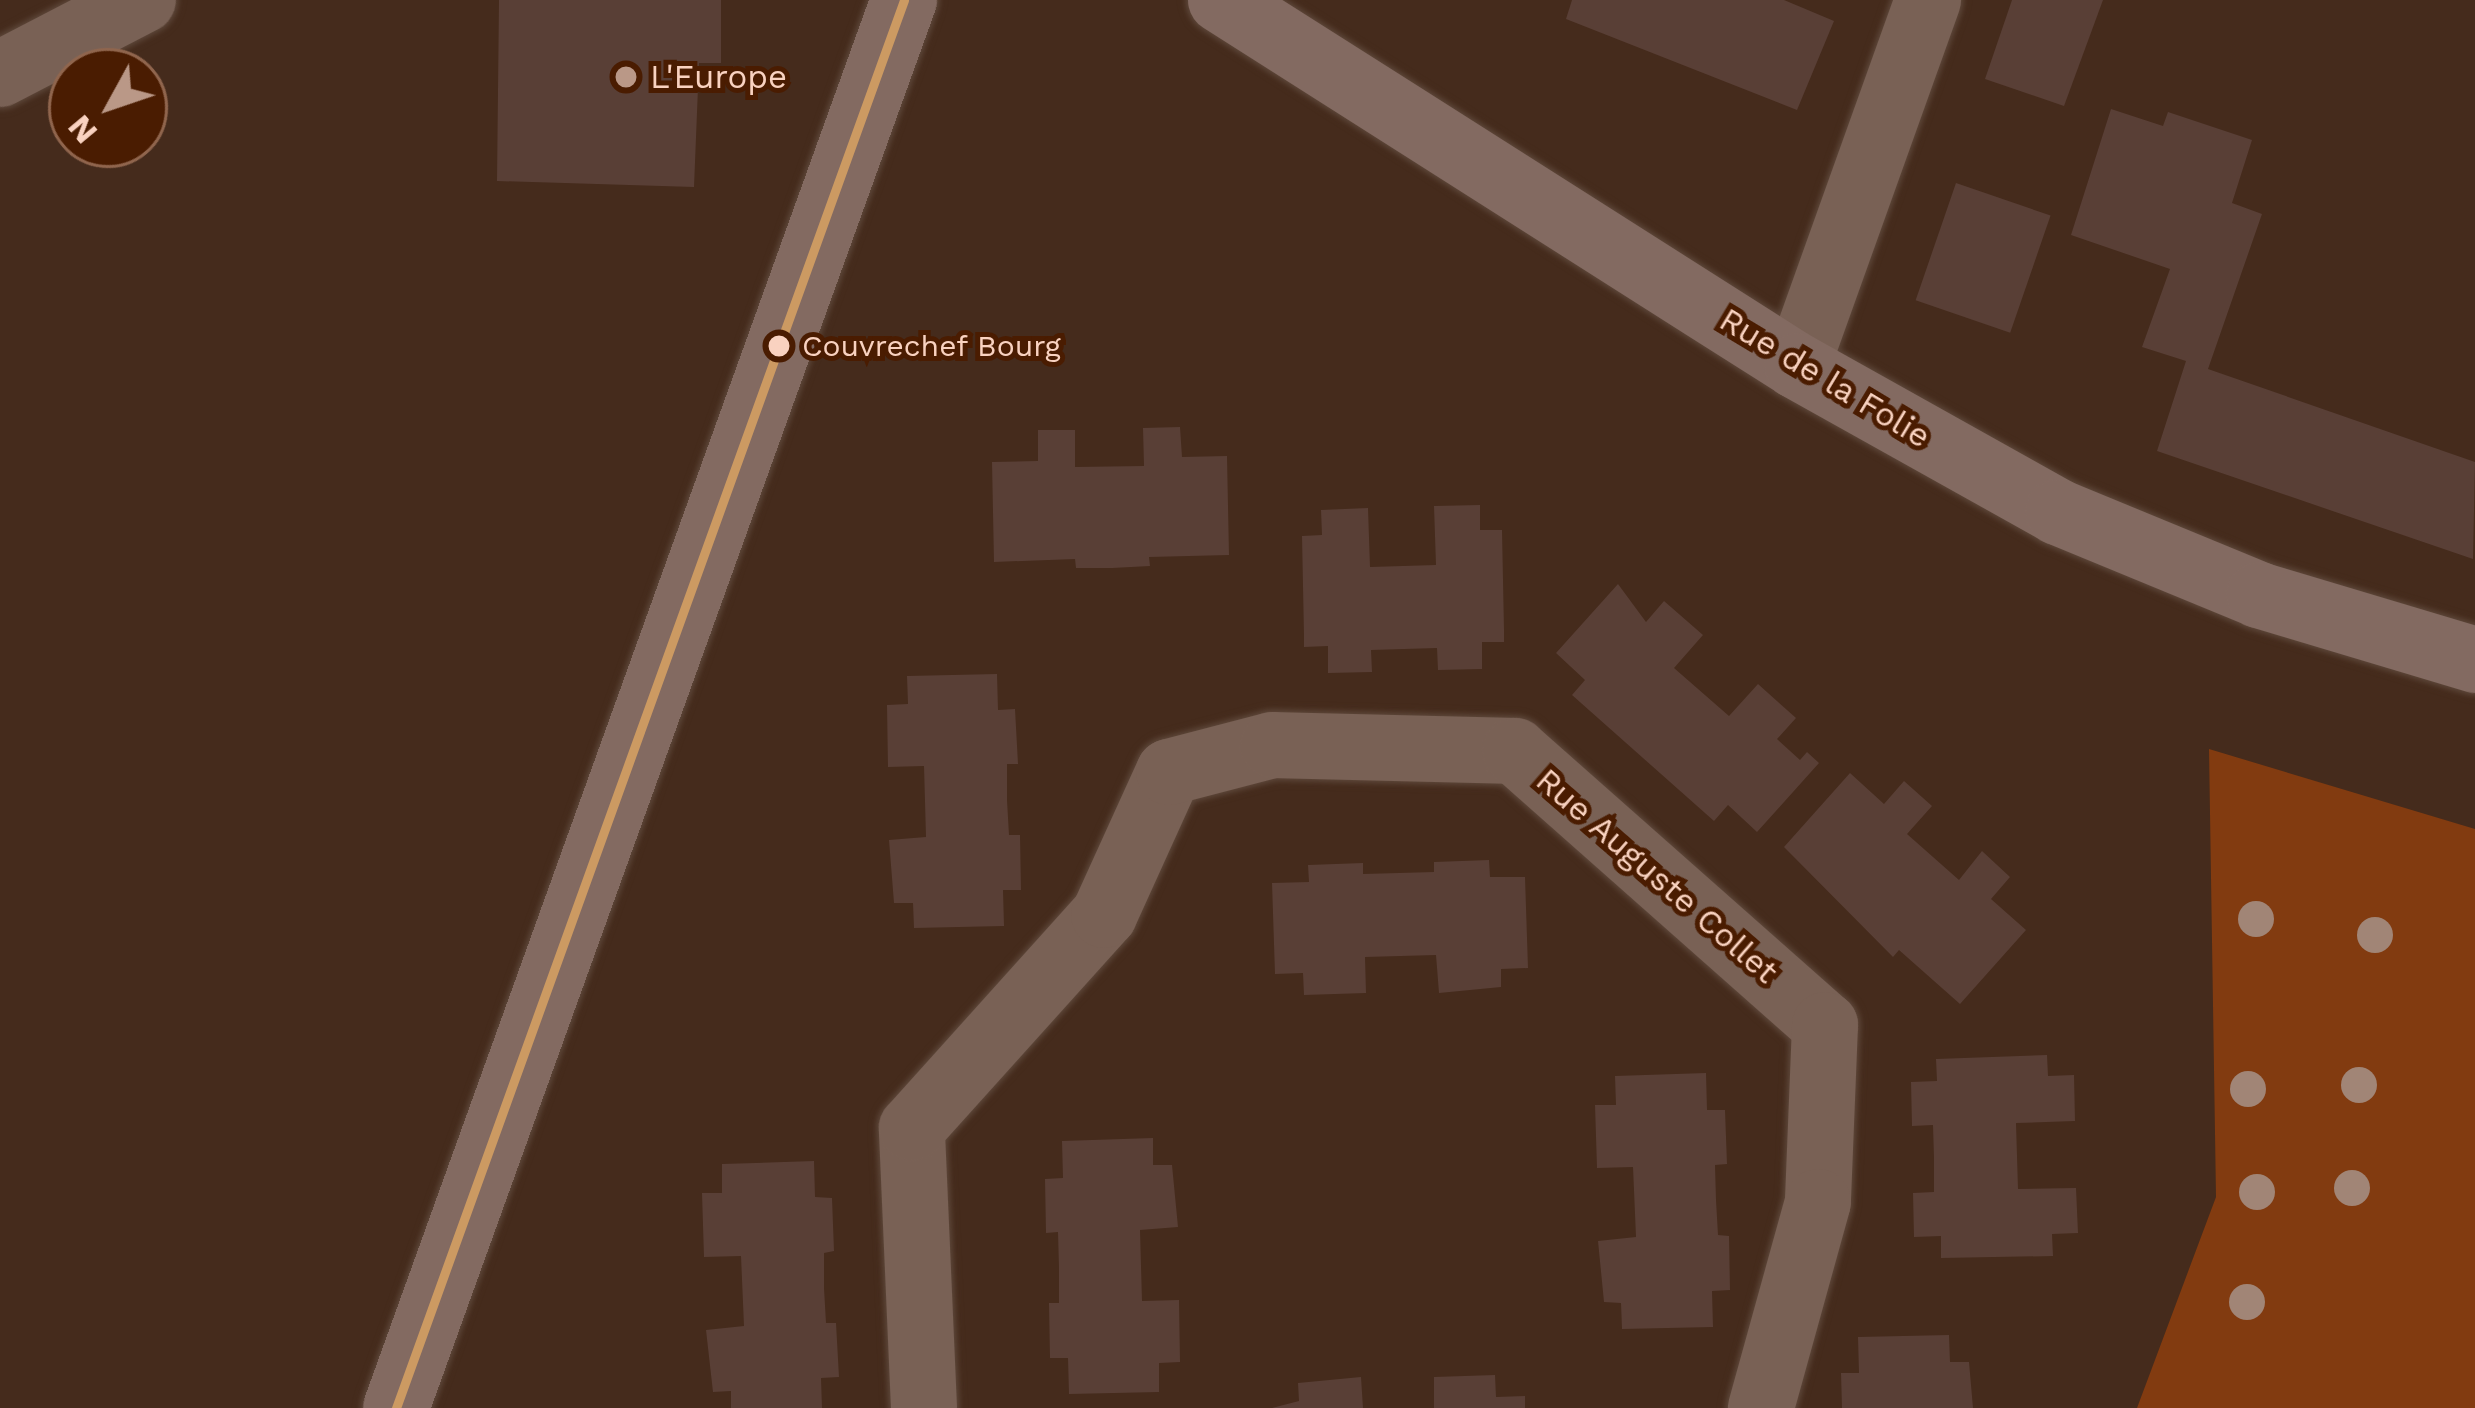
<!DOCTYPE html>
<style>
body{margin:0}
#map{position:relative;width:2475px;height:1408px;overflow:hidden;background:#452b1c;font-family:"Work Sans",sans-serif}
div>[style]{position:absolute}
[style*='--x']{left:calc(var(--x)*1px);top:calc(var(--y)*1px);width:calc(var(--w)*1px);rotate:calc(var(--a)*1deg)}
.green>*{inset:0;background:#823b10}
.building>*{inset:0;background:#593f36;transform-origin:0 0}
.roads{filter:drop-shadow(0 0 3px #5e483b) drop-shadow(0 0 3px #5e483b)}
.street>*{height:66px;margin:-33px;padding:0 33px;transform-origin:33px;border-radius:33px;background:#796155}
.secondary>*{height:66px;margin:-33px;padding:0 33px;transform-origin:33px;border-radius:33px;background:#836a61}
.bus-1>*{height:9px;margin:-4.5px;padding:0 4.5px;transform-origin:4.5px;border-radius:4.5px;background:#cc9a62}
.trees>*{width:36px;height:36px;margin:-18px;border-radius:50%;background:#a18576}
.dots>*{width:33px;height:33px;translate:-50% -50%;box-sizing:border-box;border:6px solid #4a1c01;border-radius:50%}
span{translate:-50% -50%;white-space:nowrap;text-align:center;line-height:1.15;-webkit-text-stroke:10px #4a1c01;paint-order:stroke}
.bus-label{font-size:30px;color:#f9d2c0}
.left{translate:0 -50%;text-align:left}
.poi-label{font-size:33px;color:#f9d2c0}
.street-label{font-size:33px;color:#f9d2c0}
.north{position:absolute;left:48px;top:48px;width:120px;height:120px;box-sizing:border-box;background:#4a1c01;border:3px solid #90654d;border-radius:50%;rotate:230deg;font-size:33px;font-weight:700;line-height:48px;text-align:center;color:#f9d2c0}
.north::after{content:'';display:block;margin:auto;width:42px;height:54px;background:#ba9887;clip-path:polygon(50% 0,100% 100%,50% 72%,0 100%)}
</style>
<div id="map">
<div class="green">
<div style="clip-path:polygon(2209px 749px,2475px 829px,2475px 1408px,2137px 1408px,2216px 1197px)"></div>
</div>
<div class="building">
<div style="clip-path:polygon(499px 0,721px 0,721px 63px,699px 63px,694px 187px,497px 181px)"></div>
<div style="clip-path:polygon(1572px 0,1784px 0,1834px 21px,1797px 110px,1566px 19px)"></div>
<div style="clip-path:polygon(2012px 0,2103px 0,2064px 106px,1985px 79px)"></div>
<div style="clip-path:polygon(2111px 109px,2163px 126px,2168px 112px,2252px 140px,2232px 203px,2262px 214px,2208px 369px,2475px 462px,2473px 559px,2157px 451px,2186px 361px,2142px 347px,2170px 269px,2071px 235px)"></div>
<div style="left:1956px;top:183px;width:100px;height:124px;rotate:19deg"></div>
<div style="clip-path:polygon(1180px 427px,1182px 457px,1227px 456px,1229px 555px,1149px 557px,1150px 566px,1112px 568px,1076px 568px,1075px 559px,994px 562px,992px 462px,1038px 461px,1038px 430px,1075px 430px,1075px 467px,1144px 466px,1143px 428px)"></div>
<div style="clip-path:polygon(1480px 505px,1480px 530px,1502px 530px,1504px 630px,1504px 642px,1482px 642px,1482px 669px,1438px 670px,1437px 648px,1371px 650px,1372px 672px,1328px 673px,1328px 646px,1304px 647px,1304px 636px,1302px 536px,1322px 535px,1321px 510px,1368px 508px,1370px 567px,1436px 565px,1434px 506px)"></div>
<div style="clip-path:polygon(1618px 584px,1646px 622px,1664px 601px,1703px 635px,1674px 668px,1729px 716px,1758px 684px,1796px 718px,1777px 739px,1800px 760px,1807px 752px,1819px 763px,1757px 832px,1728px 805px,1714px 821px,1572px 695px,1585px 680px,1556px 653px)"></div>
<div style="clip-path:polygon(997px 674px,998px 710px,1015px 709px,1018px 764px,1007px 764px,1007px 800px,1009px 835px,1020px 835px,1021px 890px,1003px 890px,1004px 926px,914px 928px,913px 903px,894px 903px,889px 840px,926px 837px,924px 766px,888px 767px,887px 705px,908px 704px,907px 676px)"></div>
<div style="clip-path:polygon(1850px 773px,1884px 804px,1904px 781px,1932px 806px,1907px 834px,1959px 880px,1982px 851px,2010px 877px,1991px 899px,2026px 930px,1960px 1004px,1899px 950px,1893px 957px,1784px 847px)"></div>
<div style="clip-path:polygon(1489px 860px,1490px 877px,1525px 877px,1528px 968px,1501px 969px,1501px 987px,1439px 993px,1436px 955px,1365px 957px,1366px 993px,1304px 995px,1303px 973px,1275px 974px,1272px 883px,1309px 882px,1308px 865px,1363px 863px,1363px 874px,1399px 873px,1434px 872px,1434px 862px)"></div>
<div style="clip-path:polygon(2047px 1055px,2048px 1076px,2074px 1075px,2075px 1121px,2016px 1123px,2018px 1189px,2076px 1188px,2078px 1233px,2052px 1234px,2053px 1256px,1941px 1258px,1941px 1236px,1914px 1237px,1913px 1193px,1934px 1192px,1934px 1158px,1933px 1125px,1912px 1126px,1911px 1082px,1937px 1081px,1936px 1059px)"></div>
<div style="clip-path:polygon(1706px 1073px,1707px 1110px,1725px 1110px,1727px 1164px,1715px 1165px,1716px 1200px,1718px 1235px,1729px 1236px,1730px 1290px,1712px 1291px,1713px 1327px,1622px 1329px,1621px 1303px,1604px 1302px,1598px 1241px,1636px 1237px,1633px 1167px,1597px 1168px,1595px 1105px,1616px 1105px,1615px 1076px)"></div>
<div style="clip-path:polygon(1153px 1138px,1153px 1165px,1172px 1165px,1178px 1227px,1140px 1230px,1142px 1301px,1179px 1300px,1180px 1362px,1159px 1363px,1159px 1392px,1069px 1394px,1068px 1358px,1050px 1358px,1049px 1303px,1059px 1303px,1059px 1268px,1058px 1232px,1046px 1233px,1045px 1179px,1063px 1178px,1062px 1141px)"></div>
<div style="clip-path:polygon(814px 1161px,815px 1197px,832px 1198px,834px 1251px,824px 1253px,824px 1288px,826px 1323px,836px 1323px,839px 1377px,821px 1378px,822px 1408px,731px 1408px,731px 1391px,713px 1392px,706px 1330px,744px 1326px,741px 1256px,704px 1257px,702px 1193px,722px 1193px,722px 1164px)"></div>
<div style="clip-path:polygon(1949px 1335px,1950px 1362px,1969px 1362px,1973px 1408px,1842px 1408px,1841px 1373px,1859px 1373px,1858px 1337px)"></div>
<div style="clip-path:polygon(1495px 1375px,1496px 1397px,1525px 1396px,1525px 1408px,1434px 1408px,1434px 1377px)"></div>
<div style="clip-path:polygon(1361px 1377px,1363px 1408px,1272px 1408px,1299px 1401px,1298px 1383px)"></div>
</div>
<div class="roads">
<div class="street">
<div style="--x:0;--y:74;--w:161;--a:-27.4"></div>
<div style="--x:1797;--y:366;--w:389;--a:-70.3"></div>
<div style="--x:924;--y:1408;--w:280;--a:-92.5"></div>
<div style="--x:912;--y:1128;--w:287;--a:-48"></div>
<div style="--x:1104;--y:915;--w:157;--a:-65.6"></div>
<div style="--x:1169;--y:772;--w:107;--a:-14.6"></div>
<div style="--x:1273;--y:745;--w:242;--a:1.4"></div>
<div style="--x:1515;--y:751;--w:414;--a:41.5"></div>
<div style="--x:1825;--y:1025;--w:177;--a:92.3"></div>
<div style="--x:1818;--y:1202;--w:214;--a:105.5"></div>
</div>
<div class="secondary">
<div style="--x:1221;--y:0;--w:682;--a:32.43"></div>
<div style="--x:1797;--y:366;--w:299;--a:29.2"></div>
<div style="--x:2058;--y:512;--w:217;--a:22.4"></div>
<div style="--x:2259;--y:595;--w:226;--a:16.7"></div>
<div style="--x:396;--y:1408;--w:1497;--a:-70.16"></div>
</div>
</div>
<div class="bus-1">
<div style="--x:396;--y:1408;--w:1497;--a:-70.16"></div>
</div>
<div class="trees">
<div style="left:2256px;top:919px"></div>
<div style="left:2375px;top:935px"></div>
<div style="left:2359px;top:1085px"></div>
<div style="left:2248px;top:1089px"></div>
<div style="left:2352px;top:1188px"></div>
<div style="left:2257px;top:1192px"></div>
<div style="left:2247px;top:1302px"></div>
</div>
<div class="dots">
<div style="left:626px;top:77px;background:#ba9887"></div>
<div style="left:779px;top:346px;background:#f9d2c0"></div>
</div>
<div class="bus-label">
<span class="left" style="left:802px;top:346px">Couvrechef Bourg</span>
</div>
<div class="poi-label">
<span class="left" style="left:650px;top:77px">L'Europe</span>
</div>
<div class="street-label">
<span style="left:1825px;top:378px;rotate:31deg">Rue de la Folie</span>
<span style="left:1657px;top:876px;rotate:41deg">Rue Auguste Collet</span>
</div>
<div class="north">N</div>
</div>
